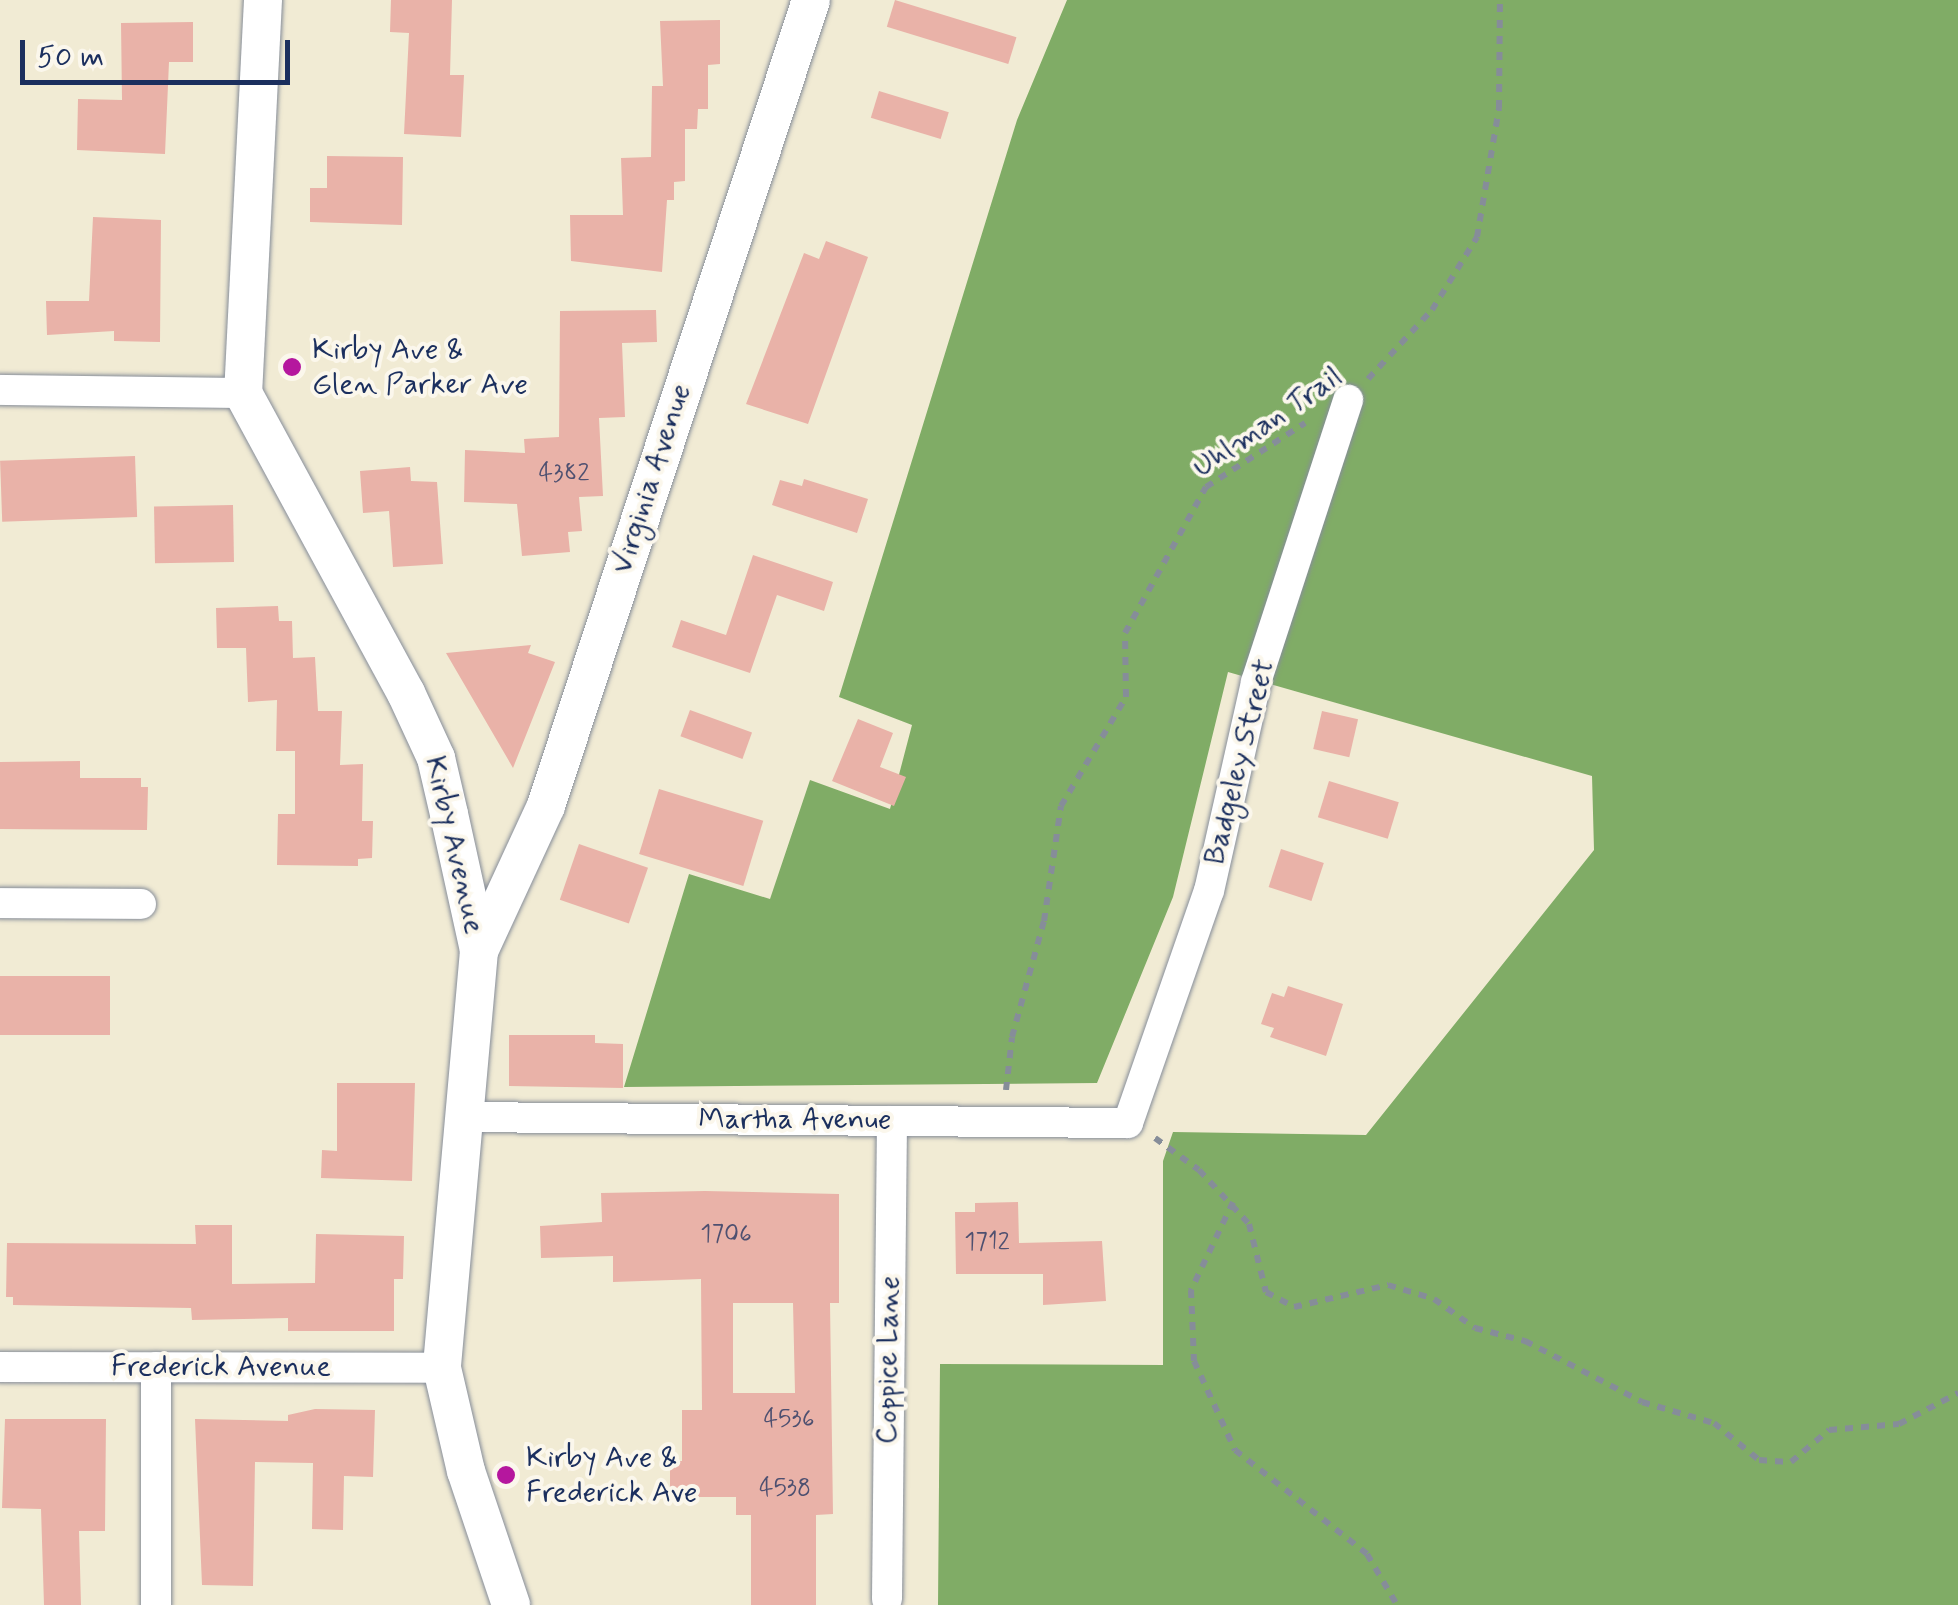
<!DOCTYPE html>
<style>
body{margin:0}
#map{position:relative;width:1958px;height:1605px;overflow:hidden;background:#f1ebd4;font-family:Mynerve,sans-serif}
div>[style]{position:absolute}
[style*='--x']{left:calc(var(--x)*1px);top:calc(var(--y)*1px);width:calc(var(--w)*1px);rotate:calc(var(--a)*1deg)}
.forest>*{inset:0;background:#80ac66}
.building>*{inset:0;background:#e9b2a8;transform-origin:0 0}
.path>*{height:6px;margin-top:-3px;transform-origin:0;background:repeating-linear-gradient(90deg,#868d99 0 8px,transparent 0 16px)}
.roads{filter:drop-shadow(0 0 2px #868d99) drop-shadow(0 0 2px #868d99)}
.minor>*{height:30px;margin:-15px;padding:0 15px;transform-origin:15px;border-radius:15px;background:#fff}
.tertiary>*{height:38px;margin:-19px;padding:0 19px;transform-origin:19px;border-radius:19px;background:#fff}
.dots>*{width:28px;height:28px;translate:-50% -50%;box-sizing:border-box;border:5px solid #fbf7ec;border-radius:50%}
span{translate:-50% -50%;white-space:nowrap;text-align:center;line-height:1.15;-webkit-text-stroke:8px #fbf7ec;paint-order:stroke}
.number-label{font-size:25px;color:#4e5070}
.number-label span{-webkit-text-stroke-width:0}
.poi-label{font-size:30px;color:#1b2f5e}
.left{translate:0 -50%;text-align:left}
.street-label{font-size:30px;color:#1b2f5e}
.scale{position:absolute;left:20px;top:40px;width:270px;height:45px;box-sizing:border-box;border:5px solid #1b2f5e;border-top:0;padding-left:12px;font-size:30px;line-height:35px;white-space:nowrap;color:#1b2f5e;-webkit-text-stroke:8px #fbf7ec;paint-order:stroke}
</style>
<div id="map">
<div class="forest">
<div style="clip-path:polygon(1067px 0,1958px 0,1958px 1605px,938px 1605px,940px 1364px,1163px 1365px,1163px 1161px,1173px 1132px,1366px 1135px,1594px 850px,1592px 776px,1228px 672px,1173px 897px,1097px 1083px,624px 1087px,689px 874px,770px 899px,810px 780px,890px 809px,912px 725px,839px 697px,1017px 120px)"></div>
</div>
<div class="building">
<div style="clip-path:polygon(391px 0,452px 0,450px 75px,464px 75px,461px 137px,404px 134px,409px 33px,390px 32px)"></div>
<div style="left:895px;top:0;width:127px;height:28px;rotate:17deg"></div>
<div style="clip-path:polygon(720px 20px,720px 64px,708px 65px,708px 109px,698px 109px,697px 129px,685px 129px,685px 181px,674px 182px,674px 200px,667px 200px,662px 272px,571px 261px,570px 215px,623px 215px,621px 158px,651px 157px,652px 86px,663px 86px,660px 21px)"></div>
<div style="clip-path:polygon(193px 22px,193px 62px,169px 62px,165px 154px,77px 150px,78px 99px,122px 100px,121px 23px)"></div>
<div style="left:879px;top:91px;width:73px;height:28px;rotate:17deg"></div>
<div style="clip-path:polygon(327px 156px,403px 157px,402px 225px,310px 222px,310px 188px,327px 188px)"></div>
<div style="clip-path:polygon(93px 217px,161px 220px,160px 342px,114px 341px,114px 331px,47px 335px,46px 301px,89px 301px)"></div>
<div style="clip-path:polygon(826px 241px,868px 257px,808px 424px,746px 404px,804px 253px,819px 259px)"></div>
<div style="clip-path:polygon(656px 310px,657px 342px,622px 343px,625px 417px,599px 418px,603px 496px,579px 497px,582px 531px,568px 532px,570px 552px,522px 556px,517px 504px,464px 502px,465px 450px,525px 453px,524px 439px,559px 437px,560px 311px)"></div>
<div style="left:135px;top:456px;width:61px;height:135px;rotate:88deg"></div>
<div style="clip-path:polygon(410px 467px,411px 481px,437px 482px,443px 564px,393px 567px,389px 511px,363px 513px,360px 471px)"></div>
<div style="clip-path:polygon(804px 479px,868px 499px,857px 533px,772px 505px,780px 480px,802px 486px)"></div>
<div style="left:233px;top:505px;width:57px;height:79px;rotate:89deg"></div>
<div style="clip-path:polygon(753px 555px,833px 582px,824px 611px,777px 595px,750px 673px,672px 647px,681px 620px,726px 635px)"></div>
<div style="clip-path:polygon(278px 606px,279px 621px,292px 621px,293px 658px,315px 657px,318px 711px,342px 711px,340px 765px,363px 764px,362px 821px,373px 821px,372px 858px,358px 859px,358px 866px,277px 865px,278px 814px,295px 814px,295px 751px,276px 751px,277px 700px,248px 702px,246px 648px,217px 648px,216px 608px)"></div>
<div style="clip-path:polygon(531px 645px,528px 653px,555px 662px,513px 768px,446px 653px)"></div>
<div style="left:690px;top:710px;width:66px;height:28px;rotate:20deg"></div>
<div style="left:1322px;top:711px;width:37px;height:39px;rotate:13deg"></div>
<div style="clip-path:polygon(858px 719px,893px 733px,880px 767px,906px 777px,894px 806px,832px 781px)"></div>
<div style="clip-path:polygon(80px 761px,80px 778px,141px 778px,141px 787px,148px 787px,147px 830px,0 829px,0 762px)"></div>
<div style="left:1329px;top:781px;width:73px;height:38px;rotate:17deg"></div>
<div style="left:659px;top:789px;width:109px;height:68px;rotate:17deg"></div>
<div style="left:579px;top:844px;width:73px;height:59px;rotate:19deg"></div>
<div style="left:1281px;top:849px;width:45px;height:40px;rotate:18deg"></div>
<div style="left:0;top:976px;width:110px;height:59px"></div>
<div style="clip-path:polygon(1288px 986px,1343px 1004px,1326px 1056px,1270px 1037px,1274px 1028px,1261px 1024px,1272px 993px,1284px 997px)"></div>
<div style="clip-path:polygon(509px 1035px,595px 1035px,595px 1043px,623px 1044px,623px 1088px,509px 1086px)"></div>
<div style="clip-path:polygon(337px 1083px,415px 1083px,412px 1181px,321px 1178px,322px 1150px,337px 1151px)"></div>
<div style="clip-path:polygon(evenodd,705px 1191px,839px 1194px,839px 1303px,830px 1303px,833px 1514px,816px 1515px,816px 1605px,751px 1605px,751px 1515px,736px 1515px,736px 1497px,670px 1497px,670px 1461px,682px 1461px,682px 1410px,702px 1410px,701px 1279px,613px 1282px,613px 1256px,541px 1258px,540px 1226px,602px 1222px,601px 1193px,705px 1191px,733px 1303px,793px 1303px,795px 1393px,733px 1393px,733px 1303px)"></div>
<div style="clip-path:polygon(1018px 1202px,1019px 1243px,1102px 1241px,1106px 1301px,1043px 1305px,1043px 1274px,956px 1274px,955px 1212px,975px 1212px,975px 1203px)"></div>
<div style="clip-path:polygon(195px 1225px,232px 1225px,232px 1284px,315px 1283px,316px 1234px,404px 1236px,403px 1279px,394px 1279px,394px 1331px,288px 1331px,288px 1318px,192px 1320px,191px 1308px,13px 1305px,13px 1297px,6px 1297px,7px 1243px,196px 1244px)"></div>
<div style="clip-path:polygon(315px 1409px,375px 1410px,373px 1477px,344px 1476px,343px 1530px,312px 1529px,313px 1463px,255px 1462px,253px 1586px,202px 1585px,195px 1419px,288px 1421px,288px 1415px)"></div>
<div style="clip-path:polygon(5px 1419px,106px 1419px,105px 1531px,79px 1531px,81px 1605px,44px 1605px,41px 1509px,2px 1508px)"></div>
</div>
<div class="path">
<div style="--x:1368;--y:379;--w:94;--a:-47.2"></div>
<div style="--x:1432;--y:310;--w:86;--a:-58.3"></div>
<div style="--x:1477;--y:237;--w:131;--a:-80.3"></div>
<div style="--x:1499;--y:108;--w:108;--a:-89.5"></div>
<div style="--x:1006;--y:1090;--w:53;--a:-83.5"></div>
<div style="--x:1012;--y:1037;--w:120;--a:-74.6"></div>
<div style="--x:1044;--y:921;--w:116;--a:-81.6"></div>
<div style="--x:1061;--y:806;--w:127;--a:-59.2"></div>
<div style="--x:1126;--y:697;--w:64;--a:-90.9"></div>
<div style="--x:1125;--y:633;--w:167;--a:-61"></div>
<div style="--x:1206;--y:487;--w:118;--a:-32.9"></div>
<div style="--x:1155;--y:1138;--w:54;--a:36"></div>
<div style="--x:1199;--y:1170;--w:74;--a:47.2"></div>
<div style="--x:1249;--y:1224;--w:70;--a:76"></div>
<div style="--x:1266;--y:1292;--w:32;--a:28"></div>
<div style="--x:1294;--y:1307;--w:97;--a:-13.2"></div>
<div style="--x:1388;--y:1285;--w:48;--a:16.9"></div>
<div style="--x:1434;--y:1299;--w:50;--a:35.3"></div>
<div style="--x:1475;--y:1328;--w:52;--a:14.6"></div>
<div style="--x:1525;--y:1341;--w:132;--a:27.5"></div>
<div style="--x:1642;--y:1402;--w:75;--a:16.3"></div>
<div style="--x:1714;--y:1423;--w:58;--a:39.4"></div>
<div style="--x:1759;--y:1460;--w:32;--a:4"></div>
<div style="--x:1791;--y:1462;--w:50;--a:-40.1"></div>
<div style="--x:1829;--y:1430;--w:70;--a:-4.9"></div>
<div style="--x:1899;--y:1424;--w:67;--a:-27.7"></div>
<div style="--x:1233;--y:1202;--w:98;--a:115.5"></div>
<div style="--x:1191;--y:1290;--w:71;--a:87.6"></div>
<div style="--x:1194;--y:1361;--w:98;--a:65.3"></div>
<div style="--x:1235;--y:1450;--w:168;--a:38.2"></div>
<div style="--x:1367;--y:1554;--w:59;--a:59.5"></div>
</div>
<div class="roads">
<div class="minor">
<div style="--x:0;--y:390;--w:243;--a:0.7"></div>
<div style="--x:0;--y:903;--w:141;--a:0.4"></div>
<div style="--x:462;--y:1117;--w:666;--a:0.52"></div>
<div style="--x:1128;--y:1123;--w:246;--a:-70.8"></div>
<div style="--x:1209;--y:891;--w:214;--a:-77.3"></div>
<div style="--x:1256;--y:682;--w:297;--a:-71.9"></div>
<div style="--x:0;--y:1367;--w:442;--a:0.1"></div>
<div style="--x:887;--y:1599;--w:478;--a:-89.4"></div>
<div style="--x:156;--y:1605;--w:238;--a:-90"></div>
</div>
<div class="tertiary">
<div style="--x:263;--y:0;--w:394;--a:92.9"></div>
<div style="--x:243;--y:393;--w:341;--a:61.5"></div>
<div style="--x:406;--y:693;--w:72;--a:65.2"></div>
<div style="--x:436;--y:758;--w:57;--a:76.9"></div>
<div style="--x:449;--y:814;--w:140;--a:77.6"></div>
<div style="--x:479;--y:951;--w:419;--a:95.1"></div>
<div style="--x:442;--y:1368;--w:106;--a:76.9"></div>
<div style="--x:466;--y:1471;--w:141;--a:71.4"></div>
<div style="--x:479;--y:951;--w:160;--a:-65.2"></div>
<div style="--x:546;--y:806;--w:848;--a:-71.8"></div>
</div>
</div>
<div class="dots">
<div style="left:292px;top:367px;background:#b5179e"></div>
<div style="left:506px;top:1475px;background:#b5179e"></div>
</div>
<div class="number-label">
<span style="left:564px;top:474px">4382</span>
<span style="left:726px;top:1235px">1706</span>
<span style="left:987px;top:1243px">1712</span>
<span style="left:789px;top:1420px">4536</span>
<span style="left:785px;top:1489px">4538</span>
</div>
<div class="poi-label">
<span class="left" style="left:312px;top:367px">Kirby Ave &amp;<br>Glen Parker Ave</span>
<span class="left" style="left:526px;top:1475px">Kirby Ave &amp;<br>Frederick Ave</span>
</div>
<div class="street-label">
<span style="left:1268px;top:423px;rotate:-34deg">Uhlman Trail</span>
<span style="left:652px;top:479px;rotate:-72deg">Virginia Avenue</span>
<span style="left:1240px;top:762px;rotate:-76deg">Badgeley Street</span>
<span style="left:454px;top:845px;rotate:77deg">Kirby Avenue</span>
<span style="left:795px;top:1120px">Martha Avenue</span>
<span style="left:889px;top:1360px;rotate:-89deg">Coppice Lane</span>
<span style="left:221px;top:1367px">Frederick Avenue</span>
</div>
<div class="scale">50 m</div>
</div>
